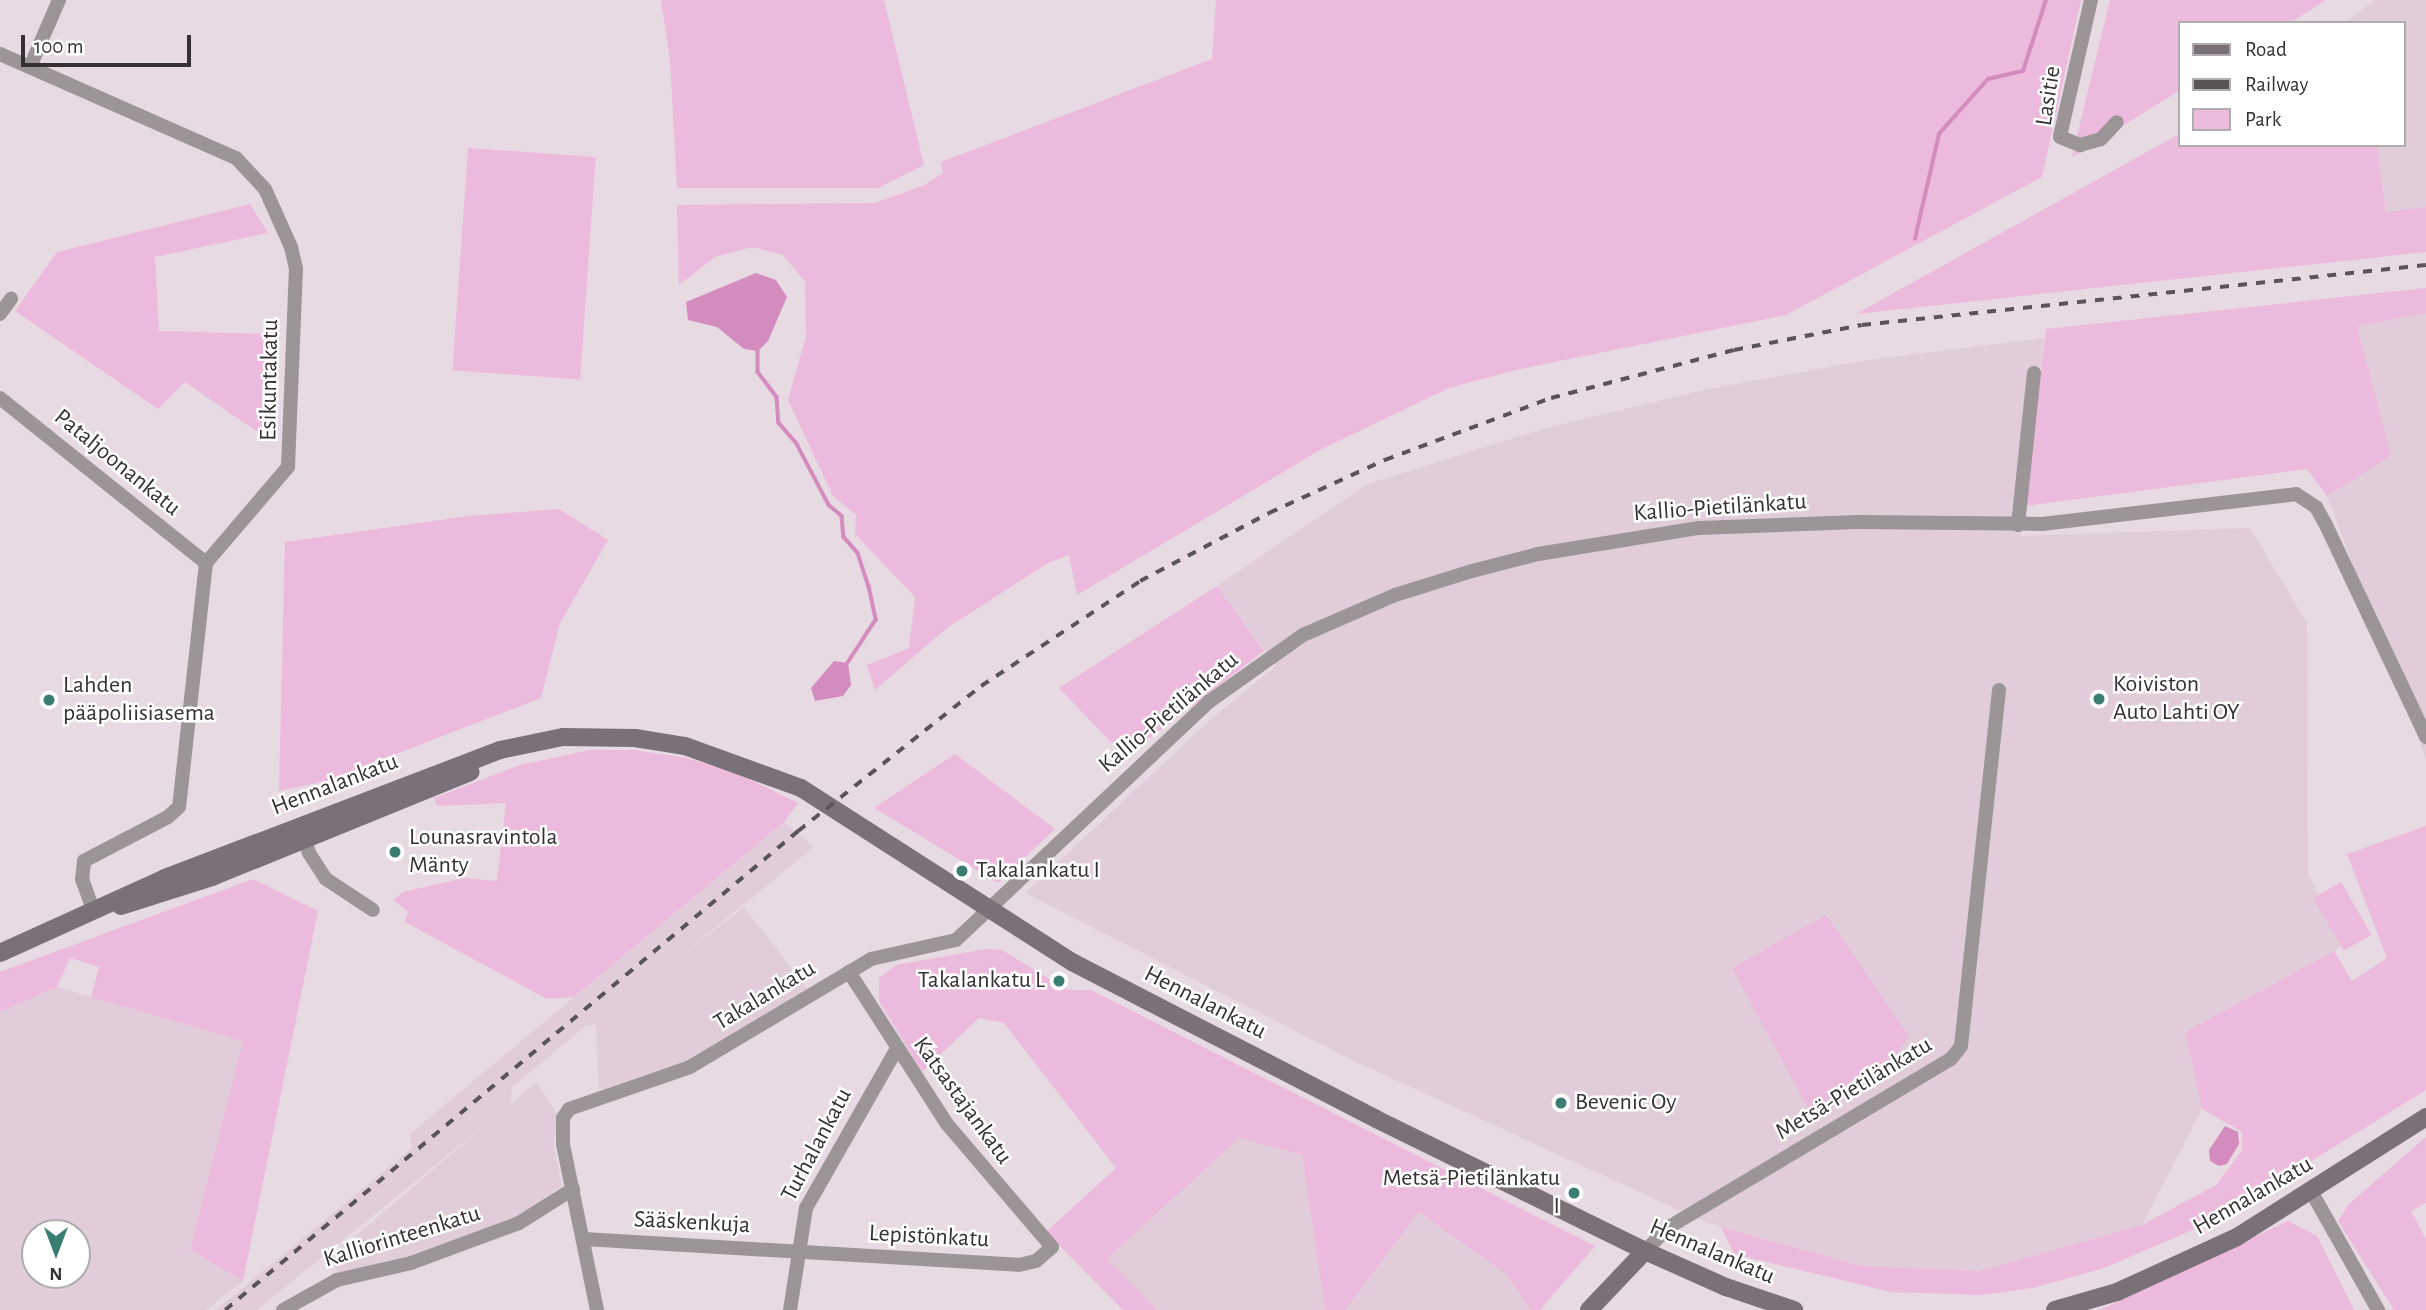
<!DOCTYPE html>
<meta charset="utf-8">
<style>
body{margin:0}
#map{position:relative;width:2426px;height:1310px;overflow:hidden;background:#e8dae3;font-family:"Alegreya Sans",sans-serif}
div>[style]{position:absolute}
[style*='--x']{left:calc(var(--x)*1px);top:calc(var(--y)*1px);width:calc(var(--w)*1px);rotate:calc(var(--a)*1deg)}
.built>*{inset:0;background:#e1ccda}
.green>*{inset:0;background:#ecbadc;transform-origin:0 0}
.water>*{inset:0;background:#d48cbe}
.stream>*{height:3.5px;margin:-1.75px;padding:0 1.75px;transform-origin:1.75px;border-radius:1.75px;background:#d48cbe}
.street>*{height:14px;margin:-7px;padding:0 7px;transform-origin:7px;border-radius:7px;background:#9b9598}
.secondary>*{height:18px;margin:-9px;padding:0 9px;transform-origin:9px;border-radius:9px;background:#797177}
.rail>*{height:3.5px;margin-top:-1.75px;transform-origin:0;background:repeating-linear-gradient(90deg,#5a5358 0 9px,transparent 0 18px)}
.dots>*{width:19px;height:19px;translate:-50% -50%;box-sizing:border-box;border:4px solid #fff;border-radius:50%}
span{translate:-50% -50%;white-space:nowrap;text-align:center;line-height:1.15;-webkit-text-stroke:5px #fff;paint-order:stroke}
.street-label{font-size:24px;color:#353034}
.poi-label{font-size:24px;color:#353034}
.left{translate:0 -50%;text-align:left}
.right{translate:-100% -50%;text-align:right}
.legend{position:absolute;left:2178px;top:21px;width:228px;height:126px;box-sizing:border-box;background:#fff;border:2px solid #aeacae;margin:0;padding:9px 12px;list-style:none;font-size:21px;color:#353034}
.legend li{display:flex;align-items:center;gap:14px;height:35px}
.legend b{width:35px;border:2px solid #aeacae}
.north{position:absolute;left:21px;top:1219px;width:70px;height:70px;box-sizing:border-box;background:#fff;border:2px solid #aeacae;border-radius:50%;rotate:180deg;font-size:19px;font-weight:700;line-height:28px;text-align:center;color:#353034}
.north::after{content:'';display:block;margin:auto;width:24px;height:32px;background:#3a7e71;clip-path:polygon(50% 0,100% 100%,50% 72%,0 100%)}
.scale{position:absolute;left:21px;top:35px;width:170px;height:32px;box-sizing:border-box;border:4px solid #353034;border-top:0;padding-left:9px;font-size:21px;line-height:24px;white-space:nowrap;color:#353034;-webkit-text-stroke:5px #fff;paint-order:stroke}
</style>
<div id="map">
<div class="built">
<div style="clip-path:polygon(2375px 0,2426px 0,2426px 207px,2387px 213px,2377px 145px,2403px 145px,2403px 23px,2345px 23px)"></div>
<div style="clip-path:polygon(2426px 313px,2426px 759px,2327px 496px,2391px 456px,2356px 326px)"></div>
<div style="clip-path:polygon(2044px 338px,2020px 536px,2250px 528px,2307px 623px,2308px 873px,2343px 946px,2185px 1032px,2202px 1109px,2142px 1225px,1982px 1271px,1862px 1266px,1705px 1222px,1352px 1060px,1025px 893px,1207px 723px,1276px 666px,1217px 586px,1368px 484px,1543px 429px,1708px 389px,1868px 360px)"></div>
<div style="clip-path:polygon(784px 822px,814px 847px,667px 967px,744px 907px,808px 990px,689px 1060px,599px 1090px,596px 1025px,587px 1025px,512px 1087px,511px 1104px,536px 1082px,557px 1114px,554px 1147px,562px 1186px,516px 1218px,408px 1256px,339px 1273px,329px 1259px,497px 1115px,257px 1310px,216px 1310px,412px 1148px,410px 1134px)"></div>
<div style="clip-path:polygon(evenodd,57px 987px,243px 1041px,190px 1250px,243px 1281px,206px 1310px,0 1310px,0 1012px,57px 987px,35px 1233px,77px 1233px,77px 1275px,35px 1275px,35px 1233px)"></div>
<div style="clip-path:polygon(1238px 1138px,1302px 1155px,1325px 1310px,1155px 1310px,1107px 1259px)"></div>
<div style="clip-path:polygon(1419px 1212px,1506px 1274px,1531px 1310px,1345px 1310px)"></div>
</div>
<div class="green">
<div style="clip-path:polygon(661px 0,884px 0,924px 165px,878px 188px,677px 188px,670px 60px)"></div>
<div style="clip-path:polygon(1216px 0,2081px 0,2042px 177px,1786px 315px,1516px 370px,1449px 388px,1322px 449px,1077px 595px,1069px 555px,1048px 563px,947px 628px,875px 690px,867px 665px,909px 648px,915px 597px,855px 534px,856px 515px,833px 496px,788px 400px,806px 336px,805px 282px,783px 255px,752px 247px,715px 257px,679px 285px,677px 205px,875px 203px,925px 185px,943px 173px,941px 162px,1212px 59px)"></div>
<div style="clip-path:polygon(2110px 0,2326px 0,2290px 23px,2179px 23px,2179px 91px,2072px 157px)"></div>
<div style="clip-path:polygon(2179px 134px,2179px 145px,2377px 145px,2386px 212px,2426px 207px,2426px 252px,1856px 314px)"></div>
<div style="left:468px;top:148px;width:128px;height:223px;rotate:4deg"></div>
<div style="clip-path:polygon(250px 204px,268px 233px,155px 257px,159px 331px,269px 334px,272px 442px,185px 382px,158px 409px,15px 311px,57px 252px)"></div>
<div style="clip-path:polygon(2426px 288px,2426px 313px,2357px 326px,2391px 456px,2327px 496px,2307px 469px,2024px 506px,2046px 329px)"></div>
<div style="clip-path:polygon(559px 509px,608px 540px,560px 623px,541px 698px,326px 781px,279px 791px,285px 542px,469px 516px)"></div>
<div style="clip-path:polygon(1217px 586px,1264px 651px,1125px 757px,1059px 688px)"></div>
<div style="clip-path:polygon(590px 750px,634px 750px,686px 758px,734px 772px,798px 803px,784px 822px,574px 997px,547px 999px,405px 922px,408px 912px,394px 900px,403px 892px,464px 878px,497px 881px,506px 803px,437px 806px,434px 798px,520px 765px)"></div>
<div style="clip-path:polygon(955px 754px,1055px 829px,998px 883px,874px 808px)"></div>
<div style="clip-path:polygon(2426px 826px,2426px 1090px,2276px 1183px,2211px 1222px,2104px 1268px,2033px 1288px,1981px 1295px,1891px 1292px,1734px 1254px,1721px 1227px,1862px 1266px,1980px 1271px,2142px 1225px,2216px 1185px,2242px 1150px,2242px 1132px,2202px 1109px,2185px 1032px,2334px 951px,2352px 981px,2387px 958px,2347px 854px)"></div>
<div style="clip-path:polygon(253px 879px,318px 911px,243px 1281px,190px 1250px,243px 1041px,91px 997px,99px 967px,70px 958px,57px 987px,0 1012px,0 972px)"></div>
<div style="left:2341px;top:882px;width:61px;height:32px;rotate:60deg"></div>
<div style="clip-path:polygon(1826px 915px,1909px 1036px,1890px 1064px,1809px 1110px,1732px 968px)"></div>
<div style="clip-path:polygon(986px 949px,1002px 950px,1068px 990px,1091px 990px,1595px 1246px,1540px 1310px,1531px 1310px,1506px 1274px,1419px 1212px,1345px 1310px,1325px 1310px,1302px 1155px,1239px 1138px,1107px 1259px,1157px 1310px,1123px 1310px,1046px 1232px,1116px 1168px,1004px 1023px,979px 1018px,922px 1072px,879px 1001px,879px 978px,896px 965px)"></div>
<div style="clip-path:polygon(2426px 1137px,2426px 1203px,2411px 1211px,2426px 1239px,2426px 1310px,2394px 1310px,2338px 1221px,2349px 1204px)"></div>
<div style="clip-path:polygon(2288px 1221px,2317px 1236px,2354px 1310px,2100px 1310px)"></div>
</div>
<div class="water">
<div style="clip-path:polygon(756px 273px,776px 280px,787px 297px,768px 341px,758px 351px,744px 349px,717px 327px,688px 320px,686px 302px)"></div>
<div style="clip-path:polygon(834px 661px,848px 663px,851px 685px,843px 696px,815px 701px,811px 688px)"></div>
<div style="clip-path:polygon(2225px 1126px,2238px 1132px,2239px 1144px,2227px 1164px,2219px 1166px,2210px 1161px,2209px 1150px)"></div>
</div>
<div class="stream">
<div style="--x:1915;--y:239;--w:108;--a:-77.1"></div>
<div style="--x:1939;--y:134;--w:74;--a:-48.3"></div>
<div style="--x:1988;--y:79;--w:36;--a:-13"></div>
<div style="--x:2023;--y:71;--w:75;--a:-72.1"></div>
<div style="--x:758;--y:351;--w:21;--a:90"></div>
<div style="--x:758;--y:372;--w:31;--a:53"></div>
<div style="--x:777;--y:397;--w:26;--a:86"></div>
<div style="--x:779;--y:423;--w:28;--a:49"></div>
<div style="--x:797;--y:444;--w:69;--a:62.3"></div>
<div style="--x:829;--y:505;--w:17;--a:40"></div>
<div style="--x:842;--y:516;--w:21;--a:85"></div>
<div style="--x:844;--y:537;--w:21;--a:49"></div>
<div style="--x:858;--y:553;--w:35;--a:72"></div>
<div style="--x:869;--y:586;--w:35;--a:78"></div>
<div style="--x:876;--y:620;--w:51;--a:123.1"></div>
</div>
<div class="street">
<div style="--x:2091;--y:0;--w:140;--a:102.8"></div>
<div style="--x:2060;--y:137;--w:22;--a:22"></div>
<div style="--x:2080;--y:145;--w:22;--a:-16"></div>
<div style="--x:2101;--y:139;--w:23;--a:-47"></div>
<div style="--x:0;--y:54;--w:258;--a:23.8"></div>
<div style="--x:236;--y:158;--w:42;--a:46.9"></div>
<div style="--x:265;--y:189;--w:64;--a:65.9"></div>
<div style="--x:291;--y:247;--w:22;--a:77"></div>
<div style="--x:296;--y:268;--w:199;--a:92.3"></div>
<div style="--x:288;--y:467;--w:126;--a:130.5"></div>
<div style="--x:206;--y:563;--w:245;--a:96.3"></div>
<div style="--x:179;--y:807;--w:15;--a:138"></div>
<div style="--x:168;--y:817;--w:95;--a:152.4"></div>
<div style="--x:84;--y:861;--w:18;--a:96"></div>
<div style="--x:82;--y:879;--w:35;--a:70"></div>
<div style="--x:30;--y:67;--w:73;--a:-66.6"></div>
<div style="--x:0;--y:314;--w:19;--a:-54"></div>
<div style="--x:0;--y:398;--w:264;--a:38.7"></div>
<div style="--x:2018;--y:525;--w:153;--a:-84"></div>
<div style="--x:302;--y:830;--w:24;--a:73"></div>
<div style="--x:309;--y:853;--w:31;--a:57"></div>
<div style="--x:326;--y:879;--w:56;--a:33.4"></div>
<div style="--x:2311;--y:1191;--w:137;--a:60.6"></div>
<div style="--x:584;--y:1239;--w:436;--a:3.4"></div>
<div style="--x:1019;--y:1265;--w:17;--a:-13"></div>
<div style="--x:1036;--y:1261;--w:21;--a:-41"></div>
<div style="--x:1052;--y:1247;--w:162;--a:-130.5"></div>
<div style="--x:947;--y:1124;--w:181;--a:-122.8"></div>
<div style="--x:1645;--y:1251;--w:34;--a:-45"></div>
<div style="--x:1669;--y:1227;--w:328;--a:-30.8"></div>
<div style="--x:1951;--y:1059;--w:16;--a:-52"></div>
<div style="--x:1961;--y:1046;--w:358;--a:-83.9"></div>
<div style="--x:283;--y:1310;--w:62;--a:-29.1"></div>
<div style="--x:337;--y:1280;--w:76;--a:-12.9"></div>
<div style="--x:411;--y:1263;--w:115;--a:-20.3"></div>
<div style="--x:519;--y:1223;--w:64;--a:-32.2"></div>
<div style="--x:597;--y:1310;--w:169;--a:-101.6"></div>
<div style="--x:563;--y:1144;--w:26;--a:-90"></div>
<div style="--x:563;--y:1118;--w:11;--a:-56"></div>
<div style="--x:569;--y:1109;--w:128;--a:-19.1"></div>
<div style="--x:690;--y:1067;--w:211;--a:-30.8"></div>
<div style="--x:871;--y:959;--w:87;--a:-12.6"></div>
<div style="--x:956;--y:940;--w:349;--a:-43.3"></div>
<div style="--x:1210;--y:701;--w:114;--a:-35.4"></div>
<div style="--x:1303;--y:635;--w:100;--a:-23.5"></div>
<div style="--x:1395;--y:595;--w:81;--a:-17.3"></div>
<div style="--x:1472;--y:571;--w:68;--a:-14.4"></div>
<div style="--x:1538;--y:554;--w:163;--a:-9.2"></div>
<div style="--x:1699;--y:528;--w:158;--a:-2.2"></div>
<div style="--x:1857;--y:522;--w:185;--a:0.6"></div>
<div style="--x:2042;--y:524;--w:256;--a:-6.7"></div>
<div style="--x:2296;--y:494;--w:24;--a:33"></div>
<div style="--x:2316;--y:507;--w:18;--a:61"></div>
<div style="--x:2325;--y:523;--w:237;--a:64.7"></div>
<div style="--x:790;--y:1310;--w:103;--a:-81.1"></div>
<div style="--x:806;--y:1208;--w:182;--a:-60.3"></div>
</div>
<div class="secondary">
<div style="--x:121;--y:906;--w:96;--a:-17.7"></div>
<div style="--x:212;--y:877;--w:279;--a:-22.1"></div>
<div style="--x:0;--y:953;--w:181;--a:-24.4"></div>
<div style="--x:165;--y:878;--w:359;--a:-20.9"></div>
<div style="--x:500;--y:750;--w:64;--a:-11.7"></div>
<div style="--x:563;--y:737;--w:72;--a:0.8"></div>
<div style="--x:635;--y:738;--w:51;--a:9.1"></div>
<div style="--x:685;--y:746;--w:123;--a:19.9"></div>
<div style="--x:801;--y:788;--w:322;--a:32.7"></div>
<div style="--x:1072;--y:962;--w:342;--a:27.3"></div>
<div style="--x:1376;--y:1119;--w:300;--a:26.1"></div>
<div style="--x:1645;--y:1251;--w:89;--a:24"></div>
<div style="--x:1726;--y:1287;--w:72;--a:18.7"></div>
<div style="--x:1589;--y:1310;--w:81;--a:-46.5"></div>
<div style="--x:2055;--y:1310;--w:65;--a:-16.2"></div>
<div style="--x:2117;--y:1292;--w:132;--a:-24.6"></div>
<div style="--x:2237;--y:1237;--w:224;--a:-32.4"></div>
</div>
<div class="rail">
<div style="--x:225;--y:1310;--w:747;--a:-39.89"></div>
<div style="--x:798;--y:831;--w:233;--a:-38.4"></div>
<div style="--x:981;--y:686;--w:191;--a:-33.4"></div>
<div style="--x:1140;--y:581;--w:146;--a:-27.8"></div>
<div style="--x:1269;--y:513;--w:128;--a:-24.6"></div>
<div style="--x:1385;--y:460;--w:177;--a:-20.5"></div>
<div style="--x:1551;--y:398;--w:189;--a:-14.7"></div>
<div style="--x:1734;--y:350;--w:130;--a:-11.1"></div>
<div style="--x:1862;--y:325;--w:567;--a:-6.07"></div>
</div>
<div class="dots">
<div style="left:2099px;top:699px;background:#3a7e71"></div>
<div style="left:49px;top:700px;background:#3a7e71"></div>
<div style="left:395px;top:852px;background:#3a7e71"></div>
<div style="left:962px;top:871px;background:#3a7e71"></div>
<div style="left:1059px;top:981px;background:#3a7e71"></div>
<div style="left:1561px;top:1103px;background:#3a7e71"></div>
<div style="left:1574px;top:1193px;background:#3a7e71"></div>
</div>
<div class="street-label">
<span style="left:2049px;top:96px;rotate:-81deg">Lasitie</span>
<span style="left:270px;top:380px;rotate:-89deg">Esikuntakatu</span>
<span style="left:117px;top:463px;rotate:39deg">Pataljoonankatu</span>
<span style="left:1720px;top:508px;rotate:-4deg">Kallio-Pietilänkatu</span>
<span style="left:1169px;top:713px;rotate:-40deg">Kallio-Pietilänkatu</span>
<span style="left:335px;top:785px;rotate:-21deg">Hennalankatu</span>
<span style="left:765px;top:996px;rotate:-31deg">Takalankatu</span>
<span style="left:1205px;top:1003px;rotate:27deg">Hennalankatu</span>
<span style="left:1854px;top:1089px;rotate:-31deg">Metsä-Pietilänkatu</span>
<span style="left:962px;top:1101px;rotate:54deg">Katsastajankatu</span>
<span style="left:817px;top:1145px;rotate:-62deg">Turhalankatu</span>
<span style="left:2253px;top:1196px;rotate:-30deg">Hennalankatu</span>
<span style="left:692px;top:1223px;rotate:3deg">Sääskenkuja</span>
<span style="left:402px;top:1237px;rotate:-17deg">Kalliorinteenkatu</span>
<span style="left:929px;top:1237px;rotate:3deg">Lepistönkatu</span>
<span style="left:1712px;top:1252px;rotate:23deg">Hennalankatu</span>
</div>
<div class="poi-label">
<span class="left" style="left:2113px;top:699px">Koiviston<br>Auto Lahti OY</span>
<span class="left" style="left:63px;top:700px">Lahden<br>pääpoliisiasema</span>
<span class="left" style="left:409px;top:852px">Lounasravintola<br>Mänty</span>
<span class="left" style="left:976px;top:871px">Takalankatu I</span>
<span class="right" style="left:1045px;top:981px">Takalankatu L</span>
<span class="left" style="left:1575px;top:1103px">Bevenic Oy</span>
<span class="right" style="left:1560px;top:1193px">Metsä-Pietilänkatu<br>I</span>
</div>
<ul class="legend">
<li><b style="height:9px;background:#797177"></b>Road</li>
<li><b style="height:9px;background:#5a5358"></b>Railway</li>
<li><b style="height:19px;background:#ecbadc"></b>Park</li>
</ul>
<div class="north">N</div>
<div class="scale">100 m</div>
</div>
